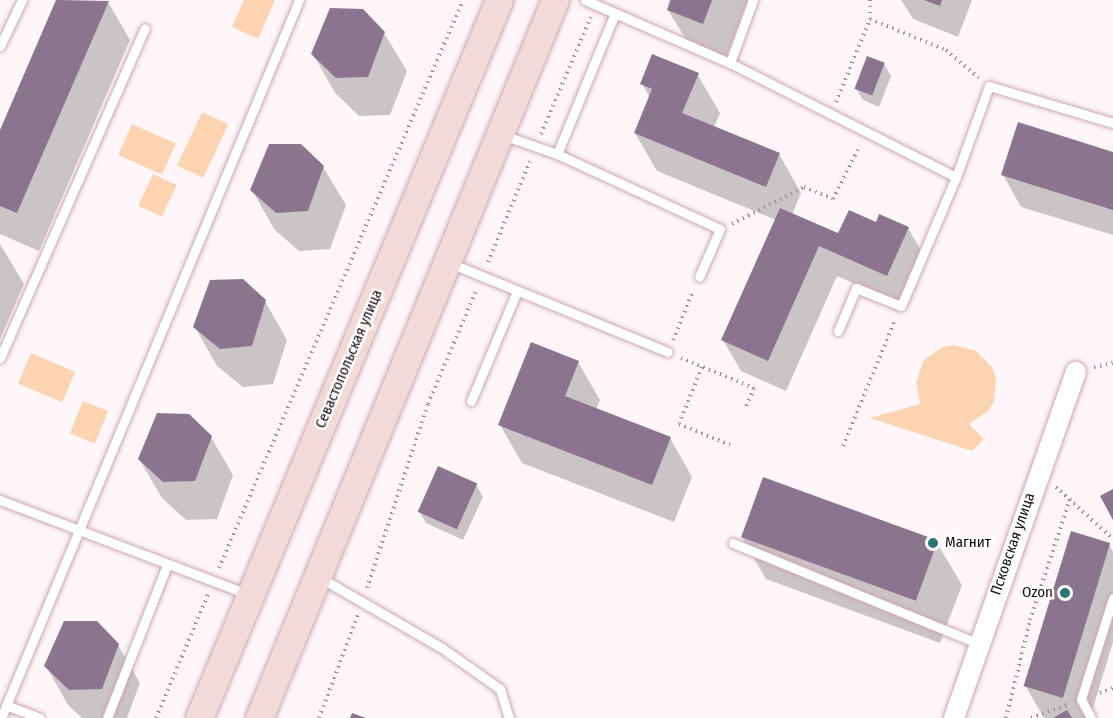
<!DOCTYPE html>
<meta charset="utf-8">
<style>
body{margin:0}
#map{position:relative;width:1113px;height:718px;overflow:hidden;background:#fef6f8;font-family:"Fira Sans Condensed",sans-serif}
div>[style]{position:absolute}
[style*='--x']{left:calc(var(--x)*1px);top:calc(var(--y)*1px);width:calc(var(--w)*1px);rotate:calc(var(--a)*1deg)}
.green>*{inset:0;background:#fdd4b1;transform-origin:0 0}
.shadow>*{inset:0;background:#0003}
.building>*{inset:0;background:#8b758e;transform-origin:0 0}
.path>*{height:4px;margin-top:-2px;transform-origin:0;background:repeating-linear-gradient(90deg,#a09699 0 1.5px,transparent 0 6px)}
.roads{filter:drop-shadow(0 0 2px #cba7b4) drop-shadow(0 0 2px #cba7b4)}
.lane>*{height:9px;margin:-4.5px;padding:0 4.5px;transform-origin:4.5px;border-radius:4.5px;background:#fff}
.street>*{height:20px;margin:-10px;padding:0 10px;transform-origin:10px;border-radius:10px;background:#fff}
.secondary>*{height:27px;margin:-13.5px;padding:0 13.5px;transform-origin:13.5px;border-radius:13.5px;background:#f1dad7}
.dots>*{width:16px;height:16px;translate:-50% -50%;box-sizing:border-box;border:3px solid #fff;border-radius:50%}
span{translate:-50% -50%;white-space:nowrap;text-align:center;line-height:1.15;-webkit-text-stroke:5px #fff;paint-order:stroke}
.street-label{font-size:15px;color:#160a0e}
.poi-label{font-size:15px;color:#160a0e}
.left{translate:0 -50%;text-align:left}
.right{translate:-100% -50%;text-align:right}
</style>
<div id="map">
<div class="green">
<div style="clip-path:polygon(244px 0,275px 0,258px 39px,232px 27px)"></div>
<div style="left:202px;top:112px;width:29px;height:59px;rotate:25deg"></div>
<div style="left:132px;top:124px;width:48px;height:34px;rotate:24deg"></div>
<div style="left:153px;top:174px;width:26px;height:35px;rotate:25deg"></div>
<div style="clip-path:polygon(954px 345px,976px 351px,992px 367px,996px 378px,994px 401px,988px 411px,969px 424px,984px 439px,972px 451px,870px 418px,920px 404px,916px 382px,924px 360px,943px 347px)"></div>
<div style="left:31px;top:353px;width:48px;height:33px;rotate:23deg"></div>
<div style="left:83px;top:401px;width:27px;height:35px;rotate:22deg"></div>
</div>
<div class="shadow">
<div style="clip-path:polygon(58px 0,108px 2px,130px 40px,39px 251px,0 234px,0 133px)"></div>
<div style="clip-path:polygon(669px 0,748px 0,725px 61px,691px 48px,668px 10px)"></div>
<div style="clip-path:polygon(901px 0,972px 0,958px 37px,913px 19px)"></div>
<div style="clip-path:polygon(384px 33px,407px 71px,390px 115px,359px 116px,335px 93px,313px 54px)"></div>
<div style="clip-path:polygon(884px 64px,891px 76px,879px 107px,863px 100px,856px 88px)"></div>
<div style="clip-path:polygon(697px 74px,720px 113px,714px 127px,779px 154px,801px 193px,792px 215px,839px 235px,877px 224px,908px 228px,926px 259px,905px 306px,837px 276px,786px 391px,741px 371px,723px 340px,776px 220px,657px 171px,635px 133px,650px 98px,642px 84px)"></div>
<div style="clip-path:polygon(1113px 153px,1113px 235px,1021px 207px,1003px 175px)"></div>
<div style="clip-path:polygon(323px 167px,346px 205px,330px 249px,299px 251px,274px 229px,252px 190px)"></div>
<div style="clip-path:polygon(0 244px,24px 284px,0 339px)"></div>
<div style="clip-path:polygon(265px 301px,287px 340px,273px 384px,243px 387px,217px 366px,195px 327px)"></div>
<div style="clip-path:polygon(578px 362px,600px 400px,596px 410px,670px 438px,692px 477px,674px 522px,522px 463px,500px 425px)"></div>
<div style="clip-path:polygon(211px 437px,233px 475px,217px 519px,186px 520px,162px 498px,139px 459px)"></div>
<div style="clip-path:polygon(476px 484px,483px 497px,463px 540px,426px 523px,419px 511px)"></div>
<div style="clip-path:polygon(742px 537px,937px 543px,962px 585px,940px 643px,766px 579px)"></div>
<div style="clip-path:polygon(1109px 545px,1113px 552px,1113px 642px,1090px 718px,1044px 718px,1025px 685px)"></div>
<div style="clip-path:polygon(118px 645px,140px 683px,127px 718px,82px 718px,68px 705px,46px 666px)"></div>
</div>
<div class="building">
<div style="clip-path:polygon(56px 0,109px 1px,17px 213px,0 206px,0 130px)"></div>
<div style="clip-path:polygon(671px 0,712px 0,703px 24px,667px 10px)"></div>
<div style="clip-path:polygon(924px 0,942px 0,940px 6px)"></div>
<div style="clip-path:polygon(330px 8px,363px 9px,385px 32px,368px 77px,336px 78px,311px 54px)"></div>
<div style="clip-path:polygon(652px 54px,699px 73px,682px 113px,780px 153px,766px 187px,634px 133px,652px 89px,640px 84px)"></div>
<div style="left:867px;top:56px;width:19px;height:35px;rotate:21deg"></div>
<div style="clip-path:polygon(1018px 122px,1113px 152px,1113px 210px,1001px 175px)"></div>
<div style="clip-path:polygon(269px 144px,301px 144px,324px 166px,308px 211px,276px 213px,250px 190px)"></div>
<div style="clip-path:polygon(780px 208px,838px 233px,849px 210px,876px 222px,879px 214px,909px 227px,887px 276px,819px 246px,768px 361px,721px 340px)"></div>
<div style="clip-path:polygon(243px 279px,266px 300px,252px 346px,220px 349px,193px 327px,210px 280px)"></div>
<div style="clip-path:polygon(531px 342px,579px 361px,565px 396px,671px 437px,652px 485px,498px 425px)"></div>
<div style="clip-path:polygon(157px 413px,189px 414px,212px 436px,195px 481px,163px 482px,138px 459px)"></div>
<div style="left:438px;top:466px;width:43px;height:50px;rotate:24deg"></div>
<div style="left:763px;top:477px;width:186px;height:64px;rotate:20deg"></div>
<div style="clip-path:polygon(1113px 489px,1113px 520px,1100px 496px)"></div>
<div style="left:1071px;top:531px;width:41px;height:162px;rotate:17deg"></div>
<div style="clip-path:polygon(64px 621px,97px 621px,119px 644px,102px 689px,69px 690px,44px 666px)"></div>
<div style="clip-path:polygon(1067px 710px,1072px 718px,1053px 718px)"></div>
<div style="clip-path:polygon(352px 713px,366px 718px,350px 718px)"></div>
</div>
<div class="path">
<div style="--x:870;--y:0;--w:19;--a:90"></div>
<div style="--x:870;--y:19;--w:82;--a:22.2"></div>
<div style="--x:946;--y:50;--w:43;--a:40.3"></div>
<div style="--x:836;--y:102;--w:90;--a:-67.7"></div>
<div style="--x:541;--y:134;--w:127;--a:-66.9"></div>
<div style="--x:732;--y:224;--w:81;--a:-27.2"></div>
<div style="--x:804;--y:187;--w:31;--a:22"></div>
<div style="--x:833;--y:199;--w:60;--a:-63.4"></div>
<div style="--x:488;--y:262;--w:109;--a:-67.4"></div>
<div style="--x:673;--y:340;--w:53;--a:-67.8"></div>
<div style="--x:681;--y:358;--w:79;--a:22.3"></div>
<div style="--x:754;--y:388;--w:21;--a:113"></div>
<div style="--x:702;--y:367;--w:61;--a:112"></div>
<div style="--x:679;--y:424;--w:55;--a:22.4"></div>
<div style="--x:1094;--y:367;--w:19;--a:-12"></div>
<div style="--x:843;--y:446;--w:136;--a:-67.6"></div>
<div style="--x:1056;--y:487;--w:77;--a:42.4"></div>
<div style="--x:219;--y:568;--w:618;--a:-66.75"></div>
<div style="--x:367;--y:588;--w:194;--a:-71.7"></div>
<div style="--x:428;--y:404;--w:123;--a:-67"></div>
<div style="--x:1100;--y:693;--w:14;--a:-21"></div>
<div style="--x:156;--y:718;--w:134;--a:-67.2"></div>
<div style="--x:319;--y:718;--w:110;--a:-69.3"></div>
<div style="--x:1006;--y:718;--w:101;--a:-76.2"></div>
<div style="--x:1030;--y:620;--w:127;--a:-71.7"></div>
<div style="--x:1031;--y:718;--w:38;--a:-20"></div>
</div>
<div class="roads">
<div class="lane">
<div style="--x:585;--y:0;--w:158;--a:23.5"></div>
<div style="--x:753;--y:0;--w:67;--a:110.1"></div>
<div style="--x:730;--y:63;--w:253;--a:26.8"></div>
<div style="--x:956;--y:177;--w:97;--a:-70.1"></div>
<div style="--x:989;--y:86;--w:129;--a:16.6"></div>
<div style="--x:0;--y:46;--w:51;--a:-64.4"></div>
<div style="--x:503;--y:135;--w:57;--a:19.4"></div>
<div style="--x:557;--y:154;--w:179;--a:24.7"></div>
<div style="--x:720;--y:229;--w:52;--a:113.6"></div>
<div style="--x:557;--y:154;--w:152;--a:-67.6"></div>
<div style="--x:450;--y:263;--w:235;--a:22.2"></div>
<div style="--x:838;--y:331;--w:47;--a:-67.3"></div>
<div style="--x:856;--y:288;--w:48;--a:21.8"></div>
<div style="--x:901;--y:306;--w:140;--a:-66.9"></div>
<div style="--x:0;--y:358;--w:360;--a:-66.3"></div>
<div style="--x:471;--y:401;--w:119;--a:-67.3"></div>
<div style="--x:0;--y:500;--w:265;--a:20.8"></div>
<div style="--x:733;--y:543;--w:266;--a:22.3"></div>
<div style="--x:319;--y:577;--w:142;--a:30"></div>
<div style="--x:442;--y:648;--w:71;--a:35.3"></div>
<div style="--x:500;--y:689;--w:30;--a:73"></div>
<div style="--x:6;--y:705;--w:36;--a:21"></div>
<div style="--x:1;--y:718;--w:777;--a:-67.46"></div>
<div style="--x:107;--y:718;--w:164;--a:-68.6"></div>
<div style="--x:1091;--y:718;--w:21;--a:-118"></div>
<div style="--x:1081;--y:699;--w:106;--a:-72.4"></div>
</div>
<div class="street">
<div style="--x:954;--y:718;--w:367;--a:-70.6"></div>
</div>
<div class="secondary">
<div style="--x:199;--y:718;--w:778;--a:-67.32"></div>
<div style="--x:259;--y:718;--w:777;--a:-67.6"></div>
</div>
</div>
<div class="dots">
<div style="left:933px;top:543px;background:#2c7570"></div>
<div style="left:1065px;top:593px;background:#2c7570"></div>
</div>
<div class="street-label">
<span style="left:349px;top:359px;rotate:-67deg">Севастопольская улица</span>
<span style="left:1013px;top:544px;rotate:-71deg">Псковская улица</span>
</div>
<div class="poi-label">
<span class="left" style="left:945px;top:543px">Магнит</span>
<span class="right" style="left:1053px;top:593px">Ozon</span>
</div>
</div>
